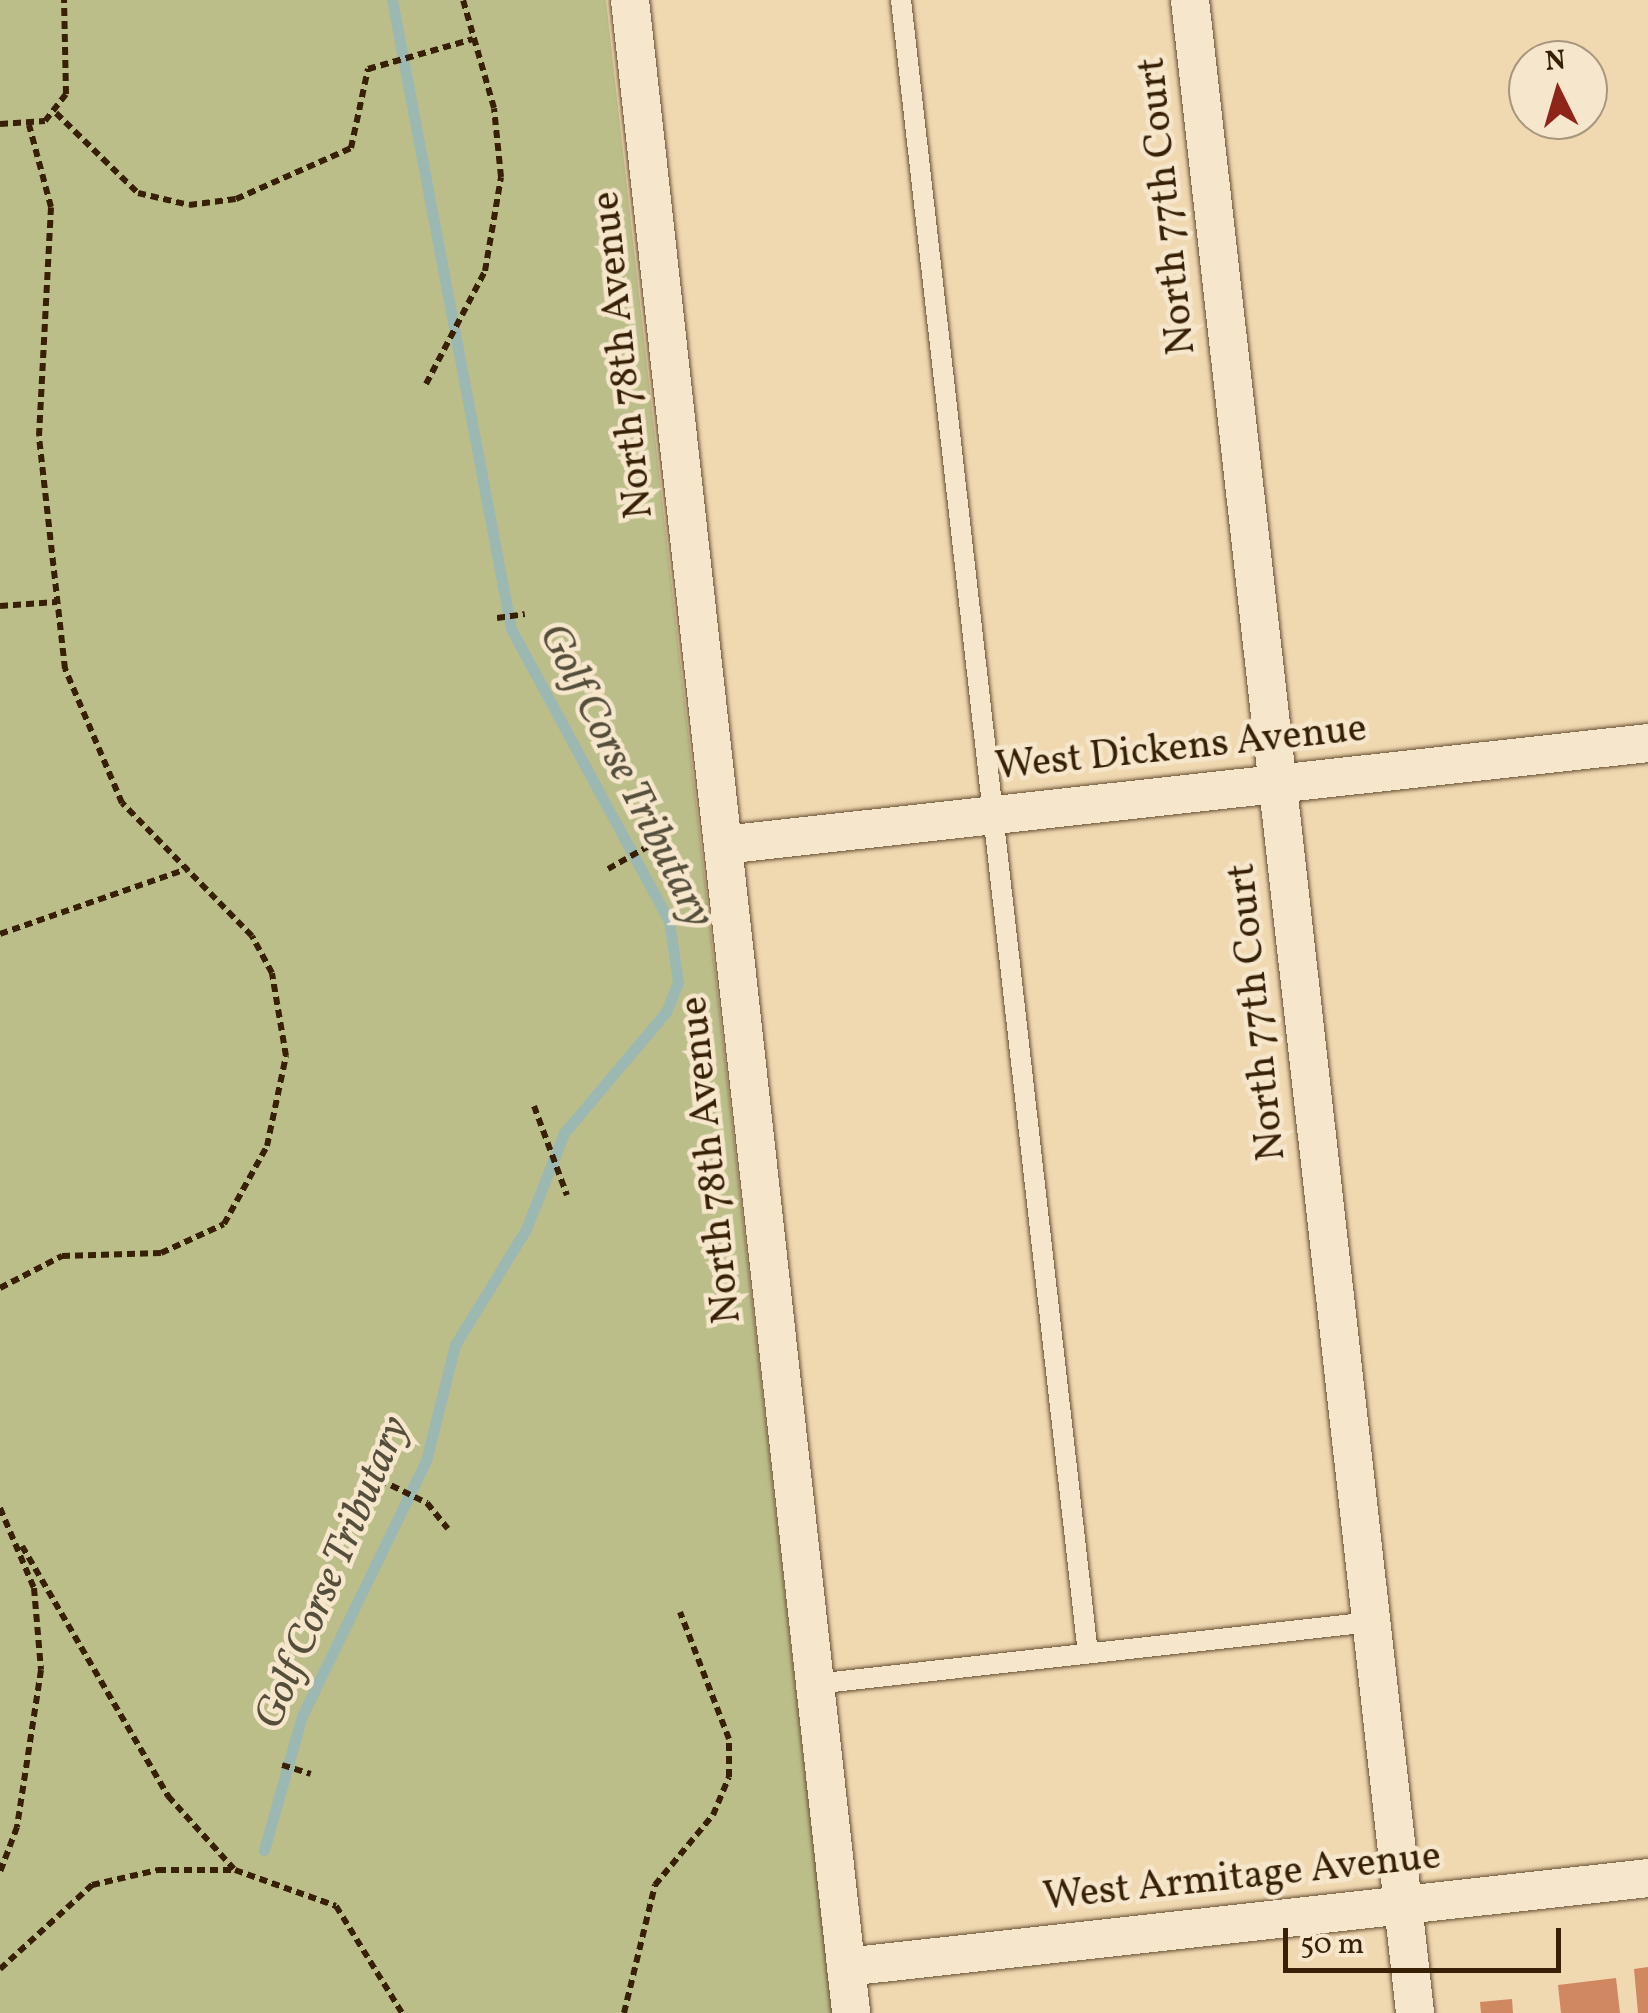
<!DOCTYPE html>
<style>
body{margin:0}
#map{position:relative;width:1648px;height:2013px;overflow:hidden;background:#f0d8b1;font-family:Vollkorn,serif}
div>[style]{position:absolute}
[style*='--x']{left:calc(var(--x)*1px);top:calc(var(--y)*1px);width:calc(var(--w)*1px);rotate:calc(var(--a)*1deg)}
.green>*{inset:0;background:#bcbe8a}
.stream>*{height:11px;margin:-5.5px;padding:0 5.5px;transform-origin:5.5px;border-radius:5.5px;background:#9bb8b3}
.building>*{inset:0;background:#d08861}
.path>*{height:6px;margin-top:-3px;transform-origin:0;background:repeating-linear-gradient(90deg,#372006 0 8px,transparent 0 13px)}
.roads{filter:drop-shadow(0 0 2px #654e31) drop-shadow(0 0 2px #654e31)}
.lane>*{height:20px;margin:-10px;padding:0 10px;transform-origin:10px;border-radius:10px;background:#f5e6cc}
.street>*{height:38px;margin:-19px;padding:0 19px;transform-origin:19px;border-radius:19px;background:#f5e6cc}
span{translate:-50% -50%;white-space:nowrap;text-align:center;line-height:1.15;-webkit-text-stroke:9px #f5e6cc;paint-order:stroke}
.street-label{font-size:40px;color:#372006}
.water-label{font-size:42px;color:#554e3a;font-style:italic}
.north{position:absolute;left:1508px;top:40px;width:100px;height:100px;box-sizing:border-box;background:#f5e6cc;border:2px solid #a9977d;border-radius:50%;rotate:355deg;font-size:28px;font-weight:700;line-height:40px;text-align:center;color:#372006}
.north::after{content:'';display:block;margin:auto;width:35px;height:45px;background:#8f2418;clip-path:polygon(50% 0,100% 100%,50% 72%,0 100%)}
.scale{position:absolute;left:1283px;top:1928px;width:278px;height:45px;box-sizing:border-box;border:5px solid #372006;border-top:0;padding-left:12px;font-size:30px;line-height:35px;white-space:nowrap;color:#372006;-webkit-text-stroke:8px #f5e6cc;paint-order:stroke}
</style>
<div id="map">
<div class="green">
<div style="clip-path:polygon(0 0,606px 0,832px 2013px,0 2013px)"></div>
</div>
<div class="stream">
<div style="--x:264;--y:1850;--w:139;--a:-74.2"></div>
<div style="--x:302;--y:1716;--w:284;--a:-64.1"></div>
<div style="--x:426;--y:1461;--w:120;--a:-76"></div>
<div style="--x:455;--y:1345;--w:136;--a:-58.5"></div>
<div style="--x:526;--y:1229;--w:103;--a:-68.4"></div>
<div style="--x:564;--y:1133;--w:158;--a:-49.9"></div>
<div style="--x:666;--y:1012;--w:32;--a:-68"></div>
<div style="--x:678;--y:982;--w:62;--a:-98.4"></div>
<div style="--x:669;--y:921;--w:332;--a:-118.4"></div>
<div style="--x:511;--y:629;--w:640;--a:-100.71"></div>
</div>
<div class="building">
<div style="clip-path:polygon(1648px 1967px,1648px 2013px,1638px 2013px,1634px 1969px)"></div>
<div style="clip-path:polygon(1616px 1978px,1620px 2013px,1561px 2013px,1558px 1985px)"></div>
<div style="clip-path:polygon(1512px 1999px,1513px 2013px,1481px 2013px,1480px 2002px)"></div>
</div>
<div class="path">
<div style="--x:56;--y:113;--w:115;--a:44.3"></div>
<div style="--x:138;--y:193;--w:52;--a:13.2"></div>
<div style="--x:189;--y:205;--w:47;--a:-7.3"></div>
<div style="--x:236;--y:199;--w:126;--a:-23.9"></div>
<div style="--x:351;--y:148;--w:81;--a:-77.9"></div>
<div style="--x:368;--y:69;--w:109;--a:-15.9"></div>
<div style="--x:0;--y:124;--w:45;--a:-3.8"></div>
<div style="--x:45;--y:121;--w:34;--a:-52"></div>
<div style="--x:66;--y:94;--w:94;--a:-91.2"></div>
<div style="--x:426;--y:384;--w:127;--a:-62.4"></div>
<div style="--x:485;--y:271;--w:95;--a:-80.3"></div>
<div style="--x:501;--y:177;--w:69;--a:-95.8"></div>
<div style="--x:494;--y:108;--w:112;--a:-106"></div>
<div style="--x:0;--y:606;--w:56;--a:-4.1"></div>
<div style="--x:497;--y:618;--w:28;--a:-8"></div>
<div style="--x:608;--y:869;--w:45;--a:-29.4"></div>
<div style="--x:0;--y:934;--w:200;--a:-19.2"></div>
<div style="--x:534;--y:1106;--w:95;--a:69.7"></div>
<div style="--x:0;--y:1288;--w:70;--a:-27.3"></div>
<div style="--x:62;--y:1256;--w:99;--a:-1.7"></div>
<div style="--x:161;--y:1253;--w:69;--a:-24.7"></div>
<div style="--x:224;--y:1224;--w:89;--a:-61.1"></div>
<div style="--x:267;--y:1146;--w:92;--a:-78.1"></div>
<div style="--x:286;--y:1056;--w:84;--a:-99.6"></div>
<div style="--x:272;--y:973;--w:42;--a:-118.4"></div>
<div style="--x:252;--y:936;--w:186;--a:-134.3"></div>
<div style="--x:122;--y:803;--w:146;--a:-113"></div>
<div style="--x:65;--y:669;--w:234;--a:-96.4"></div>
<div style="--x:39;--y:436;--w:229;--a:-87"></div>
<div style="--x:51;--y:207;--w:85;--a:-105"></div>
<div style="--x:368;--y:1474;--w:66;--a:26.2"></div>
<div style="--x:427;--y:1503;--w:33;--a:51"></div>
<div style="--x:0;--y:1508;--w:87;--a:67"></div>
<div style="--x:34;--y:1588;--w:82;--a:85.1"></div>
<div style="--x:41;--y:1670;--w:159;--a:98.7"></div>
<div style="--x:17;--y:1827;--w:48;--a:110.7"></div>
<div style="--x:22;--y:1546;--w:290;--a:59.7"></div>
<div style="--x:168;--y:1796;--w:98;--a:47.9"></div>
<div style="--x:282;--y:1765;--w:30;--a:17"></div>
<div style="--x:0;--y:1969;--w:125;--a:-42.4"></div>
<div style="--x:92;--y:1885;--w:68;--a:-12.8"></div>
<div style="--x:158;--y:1870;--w:77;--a:0"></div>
<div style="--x:235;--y:1870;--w:107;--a:19.6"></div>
<div style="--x:336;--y:1906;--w:126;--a:58.3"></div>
<div style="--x:624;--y:2013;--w:132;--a:-76.4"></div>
<div style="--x:655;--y:1885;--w:91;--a:-50.4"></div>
<div style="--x:713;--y:1815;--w:41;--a:-67.2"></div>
<div style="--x:729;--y:1777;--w:38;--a:-90"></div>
<div style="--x:729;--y:1739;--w:136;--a:-111.1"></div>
</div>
<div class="roads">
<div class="lane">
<div style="--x:901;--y:0;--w:1664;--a:83.55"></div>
<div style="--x:815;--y:1684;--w:559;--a:-6.36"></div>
</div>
<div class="street">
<div style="--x:630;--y:0;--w:2025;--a:83.73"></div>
<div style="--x:1190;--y:0;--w:2026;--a:83.62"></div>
<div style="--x:723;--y:845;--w:931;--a:-6.29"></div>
<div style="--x:846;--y:1967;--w:807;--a:-6.33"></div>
</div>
</div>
<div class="street-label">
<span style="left:1168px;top:206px;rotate:-96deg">North 77th Court</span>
<span style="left:624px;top:355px;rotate:-96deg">North 78th Avenue</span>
<span style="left:1181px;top:749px;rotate:-6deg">West Dickens Avenue</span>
<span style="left:1258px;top:1012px;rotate:-96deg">North 77th Court</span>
<span style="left:712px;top:1160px;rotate:-96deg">North 78th Avenue</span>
<span style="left:1242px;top:1878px;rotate:-6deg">West Armitage Avenue</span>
</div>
<div class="water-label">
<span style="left:624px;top:777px;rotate:63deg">Golf Corse Tributary</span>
<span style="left:334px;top:1573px;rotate:-67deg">Golf Corse Tributary</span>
</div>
<div class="north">N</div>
<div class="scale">50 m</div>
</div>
